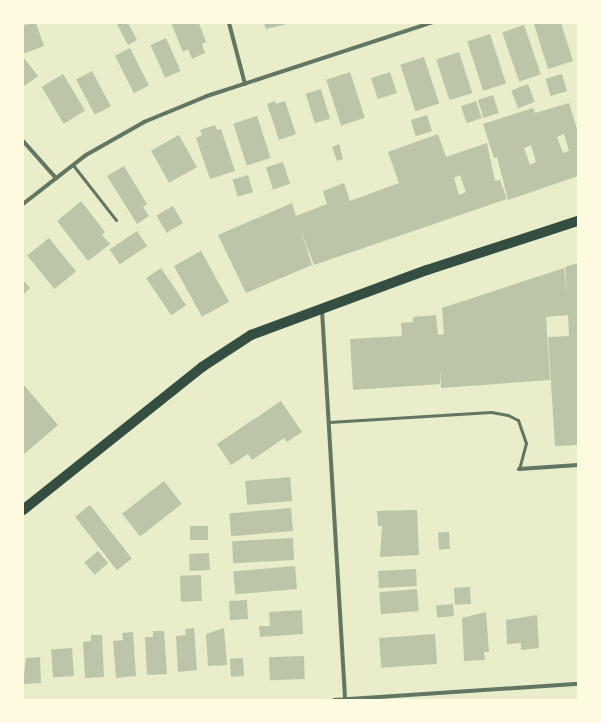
<!DOCTYPE html>
<style>
body{margin:0}
#map{position:relative;width:601px;height:723px;overflow:hidden;background:#e9edc9;font-family:"Noto Sans",sans-serif}
div>[style]{position:absolute}
[style*='--x']{left:calc(var(--x)*1px);top:calc(var(--y)*1px);width:calc(var(--w)*1px);rotate:calc(var(--a)*1deg)}
.building>*{inset:0;background:#bcc5a7;transform-origin:0 0}
.service>*{height:3px;margin:-1.5px;padding:0 1.5px;transform-origin:1.5px;border-radius:1.5px;background:#617663}
.minor>*{height:4px;margin:-2px;padding:0 2px;transform-origin:2px;border-radius:2px;background:#617663}
.primary>*{height:10px;margin:-5px;padding:0 5px;transform-origin:5px;border-radius:5px;background:#344e41}
span{translate:-50% -50%;white-space:nowrap;text-align:center;line-height:1.15;-webkit-text-stroke:4px #fefae0;paint-order:stroke}
.frame{position:absolute;inset:0;border:24px solid #fefae0;pointer-events:none}
</style>
<div id="map">
<div class="building">
<div style="clip-path:polygon(36px 23px,44px 46px,23px 54px,23px 25px)"></div>
<div style="clip-path:polygon(128px 23px,137px 40px,128px 45px,117px 24px)"></div>
<div style="clip-path:polygon(171px 23px,199px 23px,206px 42px,202px 44px,205px 53px,192px 59px,188px 49px,183px 52px)"></div>
<div style="clip-path:polygon(264px 23px,286px 23px,287px 24px,266px 29px)"></div>
<div style="clip-path:polygon(561px 23px,573px 61px,548px 69px,534px 24px)"></div>
<div style="left:524px;top:25px;width:52px;height:23px;rotate:71deg"></div>
<div style="left:490px;top:34px;width:52px;height:24px;rotate:72deg"></div>
<div style="left:166px;top:38px;width:36px;height:17px;rotate:66deg"></div>
<div style="left:130px;top:48px;width:42px;height:17px;rotate:63deg"></div>
<div style="left:459px;top:52px;width:43px;height:24px;rotate:72deg"></div>
<div style="clip-path:polygon(23px 57px,38px 76px,23px 87px)"></div>
<div style="left:424px;top:57px;width:49px;height:25px;rotate:72deg"></div>
<div style="left:92px;top:71px;width:40px;height:18px;rotate:62deg"></div>
<div style="left:350px;top:72px;width:48px;height:25px;rotate:72deg"></div>
<div style="left:390px;top:72px;width:22px;height:20px;rotate:72deg"></div>
<div style="left:63px;top:74px;width:43px;height:25px;rotate:59deg"></div>
<div style="left:562px;top:74px;width:18px;height:17px;rotate:74deg"></div>
<div style="left:528px;top:84px;width:19px;height:18px;rotate:69deg"></div>
<div style="left:321px;top:89px;width:31px;height:16px;rotate:73deg"></div>
<div style="left:493px;top:95px;width:19px;height:16px;rotate:72deg"></div>
<div style="clip-path:polygon(275px 101px,276px 104px,285px 101px,296px 134px,279px 140px,267px 104px)"></div>
<div style="left:476px;top:101px;width:18px;height:16px;rotate:71deg"></div>
<div style="clip-path:polygon(evenodd,569px 103px,578px 132px,578px 176px,508px 200px,497px 157px,494px 158px,483px 124px,533px 108px,535px 113px,569px 103px,564px 134px,569px 151px,563px 153px,557px 137px,564px 134px,569px 103px,531px 145px,536px 162px,530px 165px,524px 148px,531px 145px)"></div>
<div style="left:427px;top:115px;width:17px;height:17px;rotate:73deg"></div>
<div style="left:257px;top:116px;width:44px;height:25px;rotate:72deg"></div>
<div style="clip-path:polygon(215px 125px,217px 130px,221px 129px,235px 171px,210px 179px,196px 138px,202px 135px,200px 130px)"></div>
<div style="clip-path:polygon(evenodd,438px 134px,446px 157px,487px 143px,495px 181px,500px 180px,507px 199px,314px 265px,300px 228px,312px 265px,246px 293px,218px 235px,292px 203px,296px 216px,327px 204px,323px 191px,344px 183px,350px 201px,399px 183px,388px 152px,438px 134px,460px 175px,466px 192px,459px 195px,454px 178px,460px 175px)"></div>
<div style="left:179px;top:135px;width:37px;height:32px;rotate:61deg"></div>
<div style="clip-path:polygon(339px 144px,343px 159px,337px 161px,332px 147px)"></div>
<div style="left:283px;top:162px;width:23px;height:18px;rotate:72deg"></div>
<div style="clip-path:polygon(124px 166px,147px 204px,143px 207px,149px 216px,137px 224px,107px 176px)"></div>
<div style="left:248px;top:175px;width:18px;height:16px;rotate:74deg"></div>
<div style="clip-path:polygon(81px 201px,105px 232px,102px 235px,110px 244px,88px 261px,57px 221px)"></div>
<div style="left:173px;top:206px;width:20px;height:19px;rotate:60deg"></div>
<div style="left:137px;top:231px;width:18px;height:33px;rotate:56deg"></div>
<div style="left:49px;top:238px;width:43px;height:28px;rotate:51deg"></div>
<div style="left:201px;top:251px;width:58px;height:31px;rotate:61deg"></div>
<div style="clip-path:polygon(578px 263px,578px 445px,555px 446px,548px 337px,569px 336px,568px 315px,546px 317px,550px 380px,441px 388px,440px 368px,440px 384px,353px 390px,350px 339px,402px 336px,401px 323px,413px 322px,413px 317px,436px 315px,438px 335px,444px 334px,442px 308px,564px 268px,567px 294px,565px 267px)"></div>
<div style="left:161px;top:268px;width:45px;height:18px;rotate:56deg"></div>
<div style="clip-path:polygon(23px 280px,30px 288px,23px 295px)"></div>
<div style="clip-path:polygon(23px 384px,58px 425px,23px 455px)"></div>
<div style="clip-path:polygon(281px 401px,302px 432px,287px 442px,284px 438px,252px 460px,248px 454px,231px 465px,217px 444px)"></div>
<div style="left:290px;top:477px;width:24px;height:45px;rotate:85deg"></div>
<div style="left:164px;top:481px;width:29px;height:53px;rotate:52deg"></div>
<div style="left:90px;top:505px;width:68px;height:19px;rotate:52deg"></div>
<div style="left:291px;top:508px;width:23px;height:62px;rotate:85deg"></div>
<div style="clip-path:polygon(417px 510px,419px 555px,380px 557px,382px 526px,378px 526px,377px 511px)"></div>
<div style="left:208px;top:526px;width:14px;height:18px;rotate:90deg"></div>
<div style="left:449px;top:532px;width:17px;height:11px;rotate:87deg"></div>
<div style="left:293px;top:538px;width:22px;height:61px;rotate:87deg"></div>
<div style="left:98px;top:551px;width:16px;height:18px;rotate:50deg"></div>
<div style="left:209px;top:553px;width:17px;height:20px;rotate:87deg"></div>
<div style="left:295px;top:566px;width:23px;height:62px;rotate:85deg"></div>
<div style="left:416px;top:569px;width:17px;height:38px;rotate:87deg"></div>
<div style="left:201px;top:575px;width:26px;height:21px;rotate:88deg"></div>
<div style="left:470px;top:587px;width:17px;height:16px;rotate:87deg"></div>
<div style="left:417px;top:589px;width:22px;height:38px;rotate:85deg"></div>
<div style="left:247px;top:600px;width:19px;height:18px;rotate:87deg"></div>
<div style="left:453px;top:604px;width:12px;height:17px;rotate:85deg"></div>
<div style="clip-path:polygon(302px 610px,303px 634px,260px 637px,259px 626px,270px 626px,269px 612px)"></div>
<div style="clip-path:polygon(486px 612px,489px 652px,484px 652px,485px 660px,464px 661px,462px 618px)"></div>
<div style="clip-path:polygon(537px 615px,539px 648px,521px 650px,521px 643px,507px 644px,506px 620px)"></div>
<div style="clip-path:polygon(194px 628px,197px 670px,178px 672px,176px 636px,186px 635px,185px 629px)"></div>
<div style="clip-path:polygon(224px 628px,227px 665px,208px 666px,206px 634px)"></div>
<div style="clip-path:polygon(153px 631px,164px 631px,167px 674px,147px 675px,145px 637px,153px 637px)"></div>
<div style="clip-path:polygon(133px 632px,136px 676px,116px 678px,113px 641px,123px 640px,122px 633px)"></div>
<div style="left:435px;top:634px;width:30px;height:56px;rotate:86deg"></div>
<div style="clip-path:polygon(91px 635px,102px 635px,104px 677px,85px 678px,83px 642px,91px 641px)"></div>
<div style="left:72px;top:648px;width:28px;height:21px;rotate:86deg"></div>
<div style="left:304px;top:656px;width:23px;height:35px;rotate:88deg"></div>
<div style="clip-path:polygon(40px 657px,41px 683px,23px 684px,26px 658px)"></div>
<div style="left:243px;top:658px;width:18px;height:13px;rotate:87deg"></div>
</div>
<div class="service">
<div style="--x:73;--y:165;--w:70;--a:52"></div>
<div style="--x:329;--y:422;--w:162;--a:-3.5"></div>
<div style="--x:491;--y:412;--w:17;--a:10"></div>
<div style="--x:508;--y:415;--w:11;--a:27"></div>
<div style="--x:518;--y:420;--w:24;--a:71"></div>
<div style="--x:526;--y:443;--w:27;--a:105"></div>
</div>
<div class="minor">
<div style="--x:229;--y:23;--w:63;--a:75.3"></div>
<div style="--x:23;--y:141;--w:50;--a:48.3"></div>
<div style="--x:23;--y:204;--w:80;--a:-37.9"></div>
<div style="--x:86;--y:155;--w:67;--a:-29.6"></div>
<div style="--x:144;--y:122;--w:68;--a:-22.4"></div>
<div style="--x:207;--y:96;--w:236;--a:-18.1"></div>
<div style="--x:322;--y:310;--w:391;--a:86.6"></div>
<div style="--x:519;--y:469;--w:59;--a:-3.9"></div>
<div style="--x:334;--y:700;--w:245;--a:-3.8"></div>
</div>
<div class="primary">
<div style="--x:23;--y:510;--w:229;--a:-38.6"></div>
<div style="--x:202;--y:367;--w:59;--a:-33.1"></div>
<div style="--x:251;--y:335;--w:188;--a:-20.3"></div>
<div style="--x:427;--y:270;--w:159;--a:-18"></div>
</div>
<div class="frame"></div>
</div>
